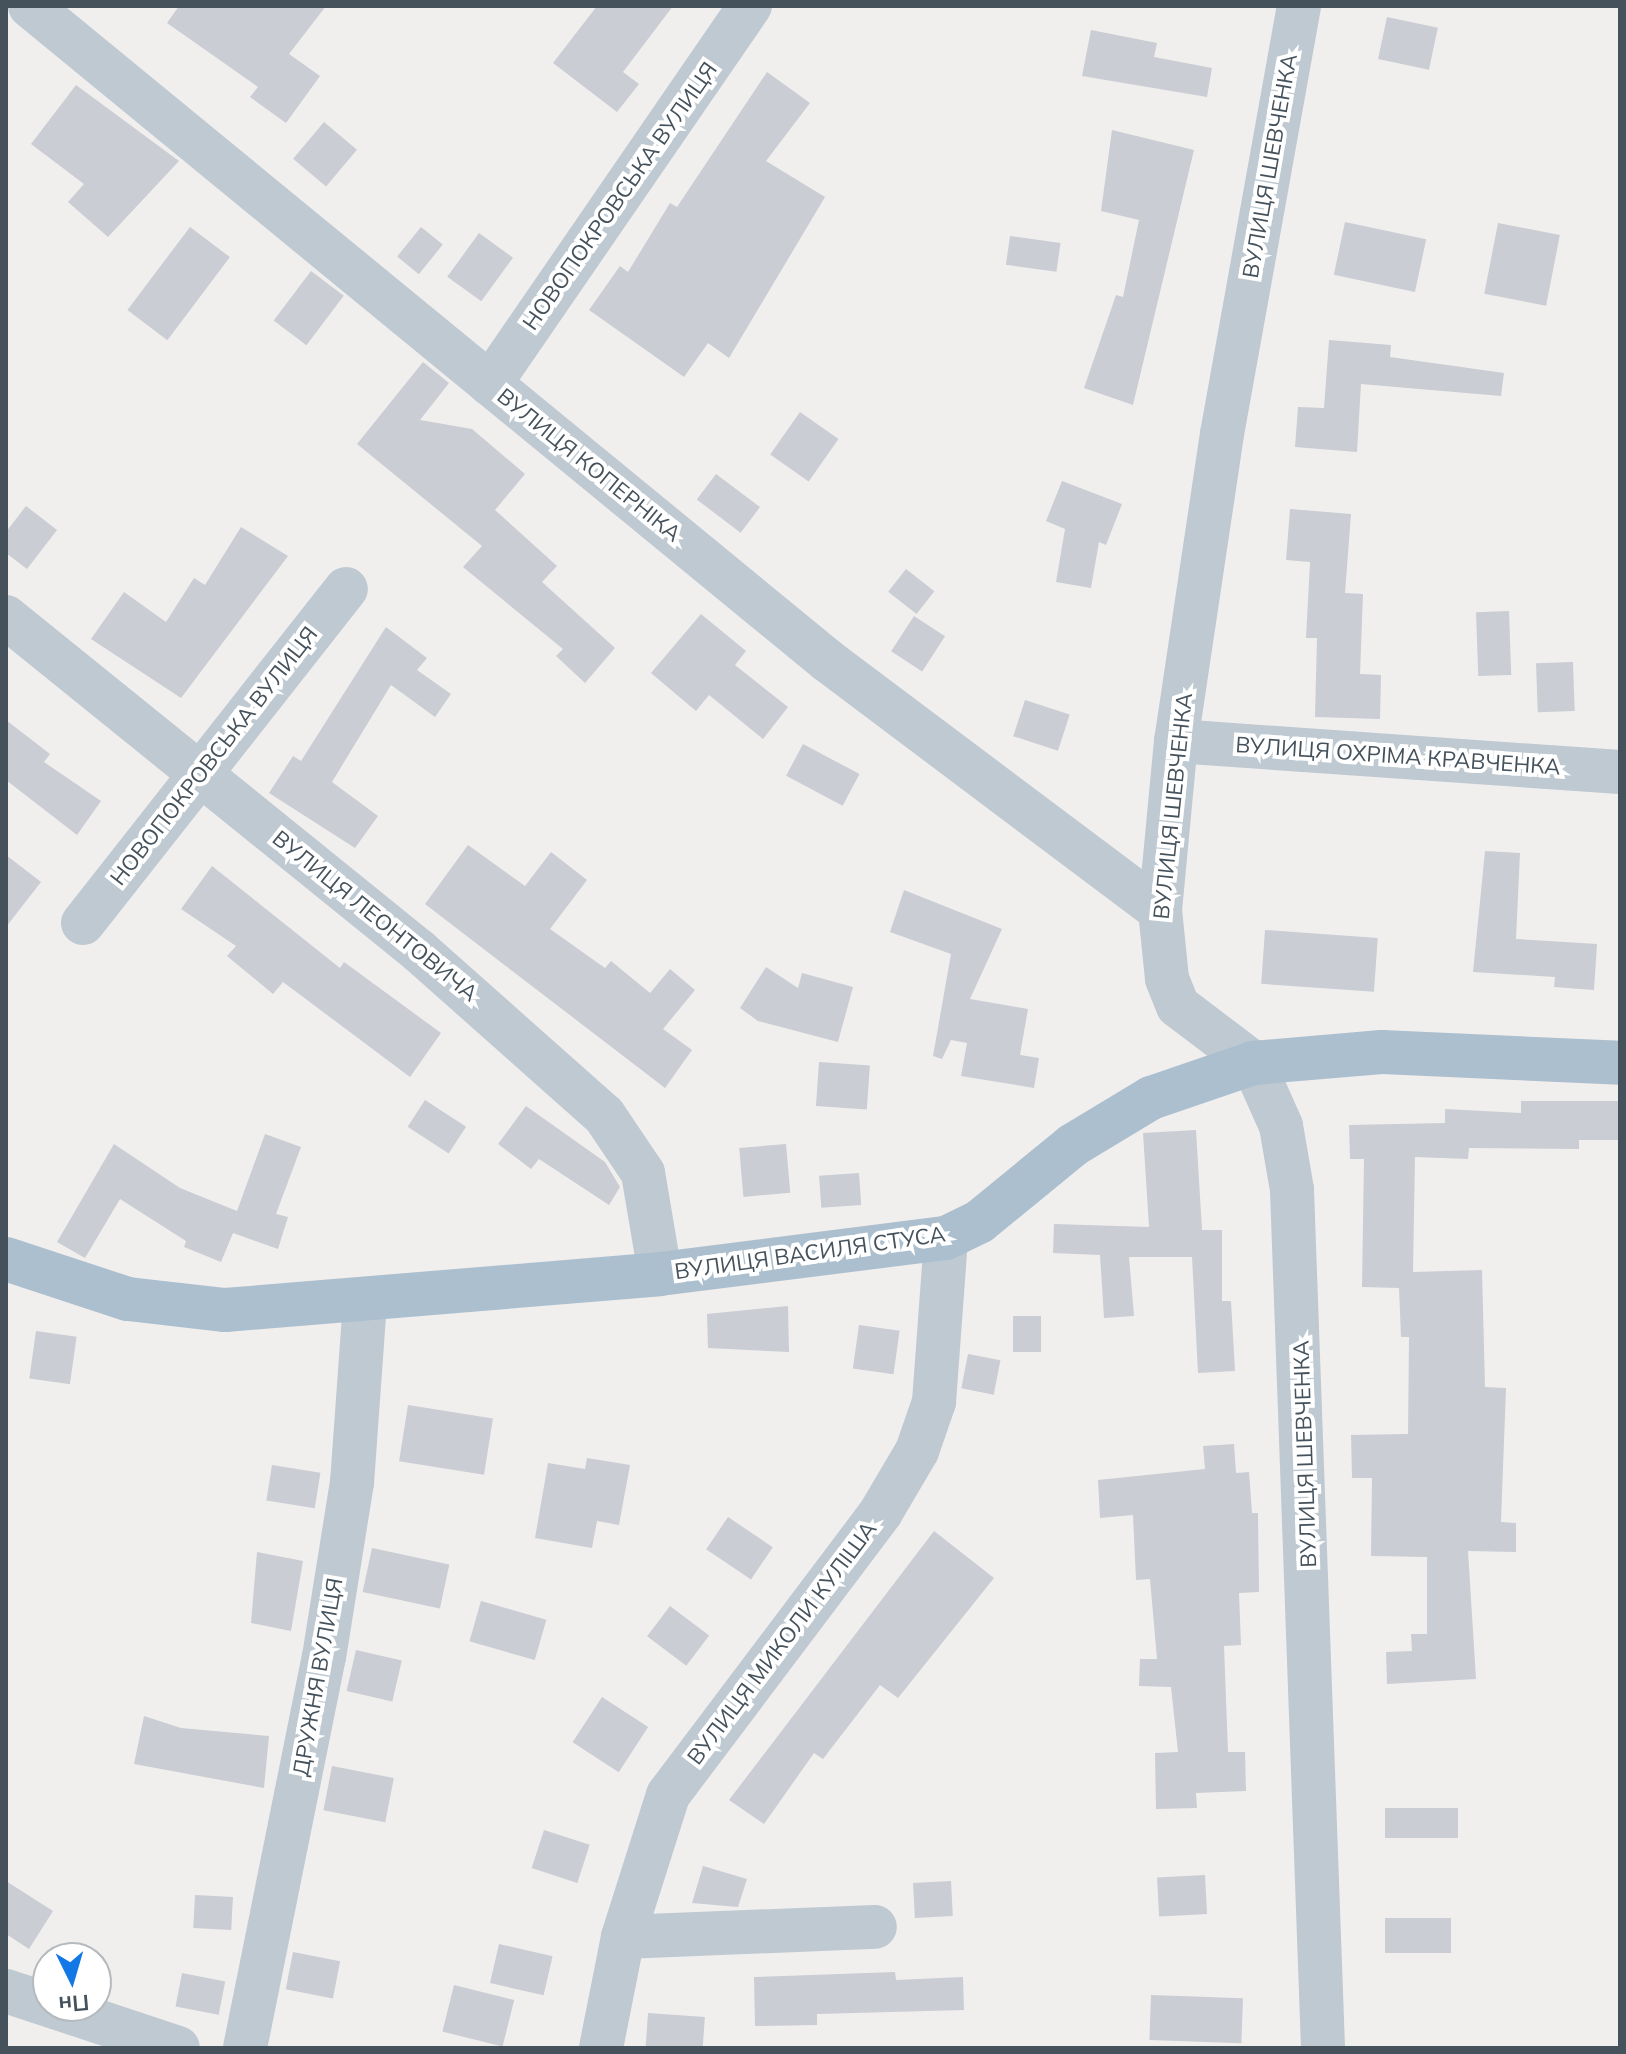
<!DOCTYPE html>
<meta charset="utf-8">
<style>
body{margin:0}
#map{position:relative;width:1626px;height:2054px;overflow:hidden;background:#f1eeee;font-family:Mulish,sans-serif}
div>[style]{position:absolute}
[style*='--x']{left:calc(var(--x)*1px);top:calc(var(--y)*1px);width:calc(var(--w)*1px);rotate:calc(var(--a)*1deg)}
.building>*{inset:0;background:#cacdd3;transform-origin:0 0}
.minor>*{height:44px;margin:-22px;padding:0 22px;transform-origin:22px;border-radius:22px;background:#bec9d1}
.major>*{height:44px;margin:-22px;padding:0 22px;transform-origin:22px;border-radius:22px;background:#acbfce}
span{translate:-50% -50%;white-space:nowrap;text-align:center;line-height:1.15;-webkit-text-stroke:8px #fff;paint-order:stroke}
.street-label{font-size:22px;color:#45525c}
.frame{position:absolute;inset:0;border:8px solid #45525c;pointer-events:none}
.north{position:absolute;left:32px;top:1942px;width:80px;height:80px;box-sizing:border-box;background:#fff;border:2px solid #b5babe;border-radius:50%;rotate:175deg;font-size:22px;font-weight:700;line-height:32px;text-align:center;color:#45525c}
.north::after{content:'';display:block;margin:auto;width:28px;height:36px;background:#1278e6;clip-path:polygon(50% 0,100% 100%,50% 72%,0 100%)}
</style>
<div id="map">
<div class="building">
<div style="clip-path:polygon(179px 6px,326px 6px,289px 54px,320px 76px,286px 123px,250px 97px,258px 87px,167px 23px)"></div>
<div style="clip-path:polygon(597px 6px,673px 6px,623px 72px,639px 84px,617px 112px,553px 63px)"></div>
<div style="left:1387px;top:17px;width:52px;height:43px;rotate:12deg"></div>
<div style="clip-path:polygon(1091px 30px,1157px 43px,1154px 57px,1212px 68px,1207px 97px,1082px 76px)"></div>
<div style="clip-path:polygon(767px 72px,810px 103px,766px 161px,825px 197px,729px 358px,708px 343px,684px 377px,589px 310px,620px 266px,628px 272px,670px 203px,677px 207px)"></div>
<div style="clip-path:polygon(76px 85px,179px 161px,108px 237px,68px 202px,84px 184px,31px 144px)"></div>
<div style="left:324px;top:122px;width:43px;height:48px;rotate:40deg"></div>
<div style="clip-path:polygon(1112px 130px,1194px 150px,1133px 405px,1084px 388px,1116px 295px,1123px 297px,1139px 220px,1101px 211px)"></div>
<div style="left:1345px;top:222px;width:83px;height:54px;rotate:12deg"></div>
<div style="left:1498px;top:223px;width:63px;height:72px;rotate:11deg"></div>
<div style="left:190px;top:227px;width:50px;height:104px;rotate:37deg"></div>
<div style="left:421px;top:227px;width:28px;height:38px;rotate:39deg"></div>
<div style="left:479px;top:233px;width:42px;height:54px;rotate:36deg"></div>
<div style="left:1010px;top:236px;width:51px;height:29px;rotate:8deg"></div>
<div style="left:311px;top:271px;width:41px;height:62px;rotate:37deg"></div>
<div style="clip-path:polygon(1329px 340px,1391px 345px,1390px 357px,1504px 373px,1501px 396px,1361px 384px,1357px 452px,1295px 447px,1298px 407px,1324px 408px)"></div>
<div style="clip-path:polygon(423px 362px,449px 383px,420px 420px,472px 429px,525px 474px,495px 510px,557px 566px,542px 582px,615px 648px,585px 683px,556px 656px,563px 649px,463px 567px,482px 546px,357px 444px)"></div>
<div style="left:800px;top:412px;width:47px;height:52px;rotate:35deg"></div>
<div style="left:716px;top:474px;width:55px;height:32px;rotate:37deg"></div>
<div style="clip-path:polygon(1062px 481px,1122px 504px,1106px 545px,1099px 542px,1091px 588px,1056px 582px,1065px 529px,1046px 521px)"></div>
<div style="clip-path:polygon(26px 506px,57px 530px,27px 569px,6px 553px,6px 532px)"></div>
<div style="clip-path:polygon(1290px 509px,1351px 514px,1345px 593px,1363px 594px,1360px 674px,1381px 675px,1380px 719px,1315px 717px,1317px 638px,1306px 638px,1310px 562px,1286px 560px)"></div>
<div style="clip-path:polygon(241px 527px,288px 556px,181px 698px,91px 639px,124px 592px,166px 622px,194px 578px,205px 585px)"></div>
<div style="left:906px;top:569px;width:36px;height:29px;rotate:38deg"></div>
<div style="left:1509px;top:611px;width:64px;height:33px;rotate:88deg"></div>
<div style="clip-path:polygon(701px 614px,746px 651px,735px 665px,788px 707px,763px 739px,709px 695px,696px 711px,651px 673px)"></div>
<div style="left:914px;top:616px;width:37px;height:42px;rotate:33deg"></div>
<div style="clip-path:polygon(386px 627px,427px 658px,417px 670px,451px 694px,435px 717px,391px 685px,332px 782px,378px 816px,355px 848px,269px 793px,293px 756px,301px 761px)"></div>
<div style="left:1573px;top:662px;width:49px;height:37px;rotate:88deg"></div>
<div style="left:1025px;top:700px;width:47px;height:38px;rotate:18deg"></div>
<div style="clip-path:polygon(6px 720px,50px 754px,44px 762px,101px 801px,77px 835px,6px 780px)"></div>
<div style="left:803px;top:744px;width:64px;height:36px;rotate:28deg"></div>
<div style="clip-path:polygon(468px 845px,525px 886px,551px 852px,587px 880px,550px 929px,605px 968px,611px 961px,650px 993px,670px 969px,695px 990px,663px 1029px,692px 1050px,665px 1088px,425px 904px)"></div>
<div style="clip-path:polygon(1485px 851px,1520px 853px,1516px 939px,1597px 944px,1594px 990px,1554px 987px,1555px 977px,1473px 972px)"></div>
<div style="clip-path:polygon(6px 855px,41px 882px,6px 927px)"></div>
<div style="clip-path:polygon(212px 866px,340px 968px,344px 962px,441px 1033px,410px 1077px,283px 982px,273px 994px,227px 956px,236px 946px,181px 909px)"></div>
<div style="clip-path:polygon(904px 890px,1002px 929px,970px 999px,1028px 1009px,1020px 1055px,1039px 1058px,1034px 1088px,961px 1076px,967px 1043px,951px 1040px,942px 1059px,933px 1056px,951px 954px,890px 932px)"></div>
<div style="left:1265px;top:930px;width:113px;height:54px;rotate:4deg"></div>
<div style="clip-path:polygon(766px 967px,798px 988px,802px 973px,853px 987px,838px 1042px,758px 1021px,740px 1008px)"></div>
<div style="left:819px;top:1062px;width:51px;height:44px;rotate:4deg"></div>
<div style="left:425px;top:1100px;width:49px;height:32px;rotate:33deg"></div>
<div style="clip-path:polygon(1521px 1101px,1618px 1101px,1618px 1140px,1579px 1140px,1579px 1149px,1469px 1148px,1468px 1159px,1415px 1157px,1413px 1272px,1482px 1270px,1485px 1387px,1506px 1388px,1501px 1522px,1516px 1523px,1516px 1552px,1468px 1551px,1476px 1679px,1387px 1684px,1386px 1652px,1412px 1651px,1411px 1634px,1427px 1634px,1427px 1557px,1371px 1556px,1372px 1478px,1352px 1478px,1351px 1435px,1408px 1434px,1409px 1337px,1401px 1337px,1399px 1288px,1362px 1287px,1364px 1159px,1350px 1159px,1349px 1125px,1445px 1123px,1445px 1109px,1521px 1113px)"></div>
<div style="clip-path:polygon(526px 1106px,605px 1162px,620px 1187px,609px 1205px,539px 1159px,531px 1169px,498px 1144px)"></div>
<div style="clip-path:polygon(1196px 1130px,1202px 1230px,1222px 1230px,1222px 1301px,1231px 1301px,1235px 1371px,1198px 1373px,1192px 1257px,1129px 1257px,1134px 1316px,1104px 1318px,1100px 1255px,1053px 1253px,1054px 1224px,1149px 1227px,1143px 1133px)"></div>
<div style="clip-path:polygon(265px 1134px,301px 1147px,276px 1214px,288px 1217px,278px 1249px,233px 1233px,221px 1262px,184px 1247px,186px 1241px,120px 1199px,85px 1258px,57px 1242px,114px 1144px,180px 1188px,237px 1211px)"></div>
<div style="left:786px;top:1144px;width:49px;height:47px;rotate:85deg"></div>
<div style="left:859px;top:1173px;width:32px;height:40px;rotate:86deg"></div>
<div style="clip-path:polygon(788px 1306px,789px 1352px,708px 1348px,707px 1314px)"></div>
<div style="left:1013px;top:1316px;width:28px;height:36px"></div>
<div style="left:859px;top:1325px;width:41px;height:44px;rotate:8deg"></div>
<div style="left:36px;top:1331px;width:41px;height:48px;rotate:8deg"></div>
<div style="left:968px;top:1354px;width:33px;height:35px;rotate:11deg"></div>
<div style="left:408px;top:1405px;width:86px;height:57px;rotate:9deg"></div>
<div style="clip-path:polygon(1234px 1444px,1236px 1473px,1249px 1472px,1252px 1513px,1258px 1513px,1259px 1592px,1239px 1593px,1241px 1645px,1224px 1646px,1228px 1752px,1245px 1752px,1246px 1791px,1196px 1793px,1197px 1808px,1156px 1809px,1155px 1753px,1178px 1752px,1171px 1687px,1139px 1686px,1140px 1659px,1157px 1659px,1150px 1579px,1136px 1580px,1133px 1515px,1100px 1518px,1098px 1480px,1205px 1469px,1203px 1446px)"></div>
<div style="clip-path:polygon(587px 1458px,630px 1465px,619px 1525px,597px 1521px,592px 1548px,535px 1538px,548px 1463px,585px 1469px)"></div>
<div style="left:272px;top:1465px;width:49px;height:36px;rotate:9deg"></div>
<div style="left:728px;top:1517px;width:54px;height:39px;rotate:34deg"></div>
<div style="clip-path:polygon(934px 1531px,994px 1578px,898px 1698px,880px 1685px,823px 1759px,814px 1753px,764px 1824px,729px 1800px)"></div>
<div style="left:372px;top:1548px;width:79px;height:45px;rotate:12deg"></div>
<div style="clip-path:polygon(257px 1552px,303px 1561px,291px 1631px,251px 1623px)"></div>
<div style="left:481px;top:1601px;width:68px;height:42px;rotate:16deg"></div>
<div style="left:670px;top:1606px;width:49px;height:38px;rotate:37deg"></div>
<div style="left:356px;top:1650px;width:47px;height:42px;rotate:13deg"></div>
<div style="left:602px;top:1697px;width:55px;height:54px;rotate:33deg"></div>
<div style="clip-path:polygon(144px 1716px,181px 1728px,269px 1736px,264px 1788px,134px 1764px)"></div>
<div style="left:332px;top:1766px;width:63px;height:45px;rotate:11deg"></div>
<div style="left:1385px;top:1808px;width:73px;height:30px"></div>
<div style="left:544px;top:1830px;width:48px;height:40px;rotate:18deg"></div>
<div style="clip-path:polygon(703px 1866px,747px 1879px,738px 1907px,692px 1903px)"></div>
<div style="left:1205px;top:1875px;width:39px;height:48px;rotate:87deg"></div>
<div style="clip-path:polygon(6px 1881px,53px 1911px,29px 1949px,6px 1934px)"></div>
<div style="left:951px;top:1881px;width:35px;height:38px;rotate:87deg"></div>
<div style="left:195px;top:1895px;width:38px;height:33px;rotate:3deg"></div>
<div style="left:1385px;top:1918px;width:66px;height:35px"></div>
<div style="left:499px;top:1944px;width:55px;height:40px;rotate:13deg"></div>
<div style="left:293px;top:1952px;width:48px;height:38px;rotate:11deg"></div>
<div style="clip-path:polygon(895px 1972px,896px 1980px,963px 1977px,964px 2010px,817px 2014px,817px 2025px,755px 2026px,754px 1977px)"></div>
<div style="left:182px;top:1973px;width:44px;height:34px;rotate:11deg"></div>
<div style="left:454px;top:1985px;width:62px;height:48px;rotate:14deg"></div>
<div style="left:1151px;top:1995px;width:92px;height:45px;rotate:2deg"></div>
<div style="left:648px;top:2013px;width:57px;height:35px;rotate:4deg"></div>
</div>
<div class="minor">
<div style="--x:30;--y:6;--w:1032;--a:39.38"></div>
<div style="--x:828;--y:661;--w:415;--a:36.9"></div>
<div style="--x:1299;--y:6;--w:435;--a:100.2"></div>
<div style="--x:1222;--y:434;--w:310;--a:98.5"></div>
<div style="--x:1176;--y:741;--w:170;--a:95.4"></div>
<div style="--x:1160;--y:910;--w:69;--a:84.2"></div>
<div style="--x:1167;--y:979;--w:29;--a:68"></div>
<div style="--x:1178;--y:1006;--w:94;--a:37.2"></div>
<div style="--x:1253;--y:1063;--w:69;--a:66"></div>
<div style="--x:1281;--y:1126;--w:65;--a:80.2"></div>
<div style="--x:1292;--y:1190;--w:859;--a:87.93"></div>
<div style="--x:490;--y:384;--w:459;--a:-55.5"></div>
<div style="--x:6;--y:617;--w:531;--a:38.96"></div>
<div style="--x:419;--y:951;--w:247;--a:41.6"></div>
<div style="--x:604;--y:1115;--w:70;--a:56.1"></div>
<div style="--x:643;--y:1173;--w:102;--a:80.4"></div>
<div style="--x:1176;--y:741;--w:445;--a:4"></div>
<div style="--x:83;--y:923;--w:425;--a:-51.8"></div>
<div style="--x:623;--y:1937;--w:252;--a:-2.3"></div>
<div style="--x:6;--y:1991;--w:181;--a:18.3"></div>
<div style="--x:245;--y:2048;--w:399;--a:-78.6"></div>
<div style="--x:324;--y:1657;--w:176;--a:-80.9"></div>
<div style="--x:352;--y:1483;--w:181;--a:-85.9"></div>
<div style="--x:601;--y:2048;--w:113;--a:-78.8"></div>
<div style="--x:623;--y:1937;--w:149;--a:-72.4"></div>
<div style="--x:668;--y:1795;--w:354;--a:-53"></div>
<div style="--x:881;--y:1512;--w:71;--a:-59.5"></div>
<div style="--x:917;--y:1451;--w:52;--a:-70.9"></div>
<div style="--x:934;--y:1402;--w:164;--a:-85.8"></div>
</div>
<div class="major">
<div style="--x:6;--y:1259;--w:128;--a:18.2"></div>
<div style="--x:128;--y:1299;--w:98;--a:6.5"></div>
<div style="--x:225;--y:1310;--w:436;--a:-4.7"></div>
<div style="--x:660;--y:1274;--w:288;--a:-7.2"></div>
<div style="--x:946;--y:1238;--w:37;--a:-26"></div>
<div style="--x:979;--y:1222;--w:122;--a:-39.3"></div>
<div style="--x:1073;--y:1145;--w:91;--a:-31.1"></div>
<div style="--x:1151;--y:1098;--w:108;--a:-18.9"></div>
<div style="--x:1253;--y:1063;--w:129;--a:-4.9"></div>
<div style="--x:1382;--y:1052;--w:238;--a:2.6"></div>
</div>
<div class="street-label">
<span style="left:1270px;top:166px;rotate:-80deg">ВУЛИЦЯ ШЕВЧЕНКА</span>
<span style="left:620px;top:196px;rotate:-55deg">НОВОПОКРОВСЬКА ВУЛИЦЯ</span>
<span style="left:589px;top:465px;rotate:39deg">ВУЛИЦЯ КОПЕРНІКА</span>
<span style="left:214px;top:756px;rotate:-52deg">НОВОПОКРОВСЬКА ВУЛИЦЯ</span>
<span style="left:1398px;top:756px;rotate:4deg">ВУЛИЦЯ ОХРІМА КРАВЧЕНКА</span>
<span style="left:1173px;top:806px;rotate:-84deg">ВУЛИЦЯ ШЕВЧЕНКА</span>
<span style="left:375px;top:916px;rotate:39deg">ВУЛИЦЯ ЛЕОНТОВИЧА</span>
<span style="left:810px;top:1253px;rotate:-8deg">ВУЛИЦЯ ВАСИЛЯ СТУСА</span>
<span style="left:1305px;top:1454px;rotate:-92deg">ВУЛИЦЯ ШЕВЧЕНКА</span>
<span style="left:782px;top:1643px;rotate:-53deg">ВУЛИЦЯ МИКОЛИ КУЛІША</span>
<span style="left:318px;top:1677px;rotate:-80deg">ДРУЖНЯ ВУЛИЦЯ</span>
</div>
<div class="frame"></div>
<div class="north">Пн</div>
</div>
